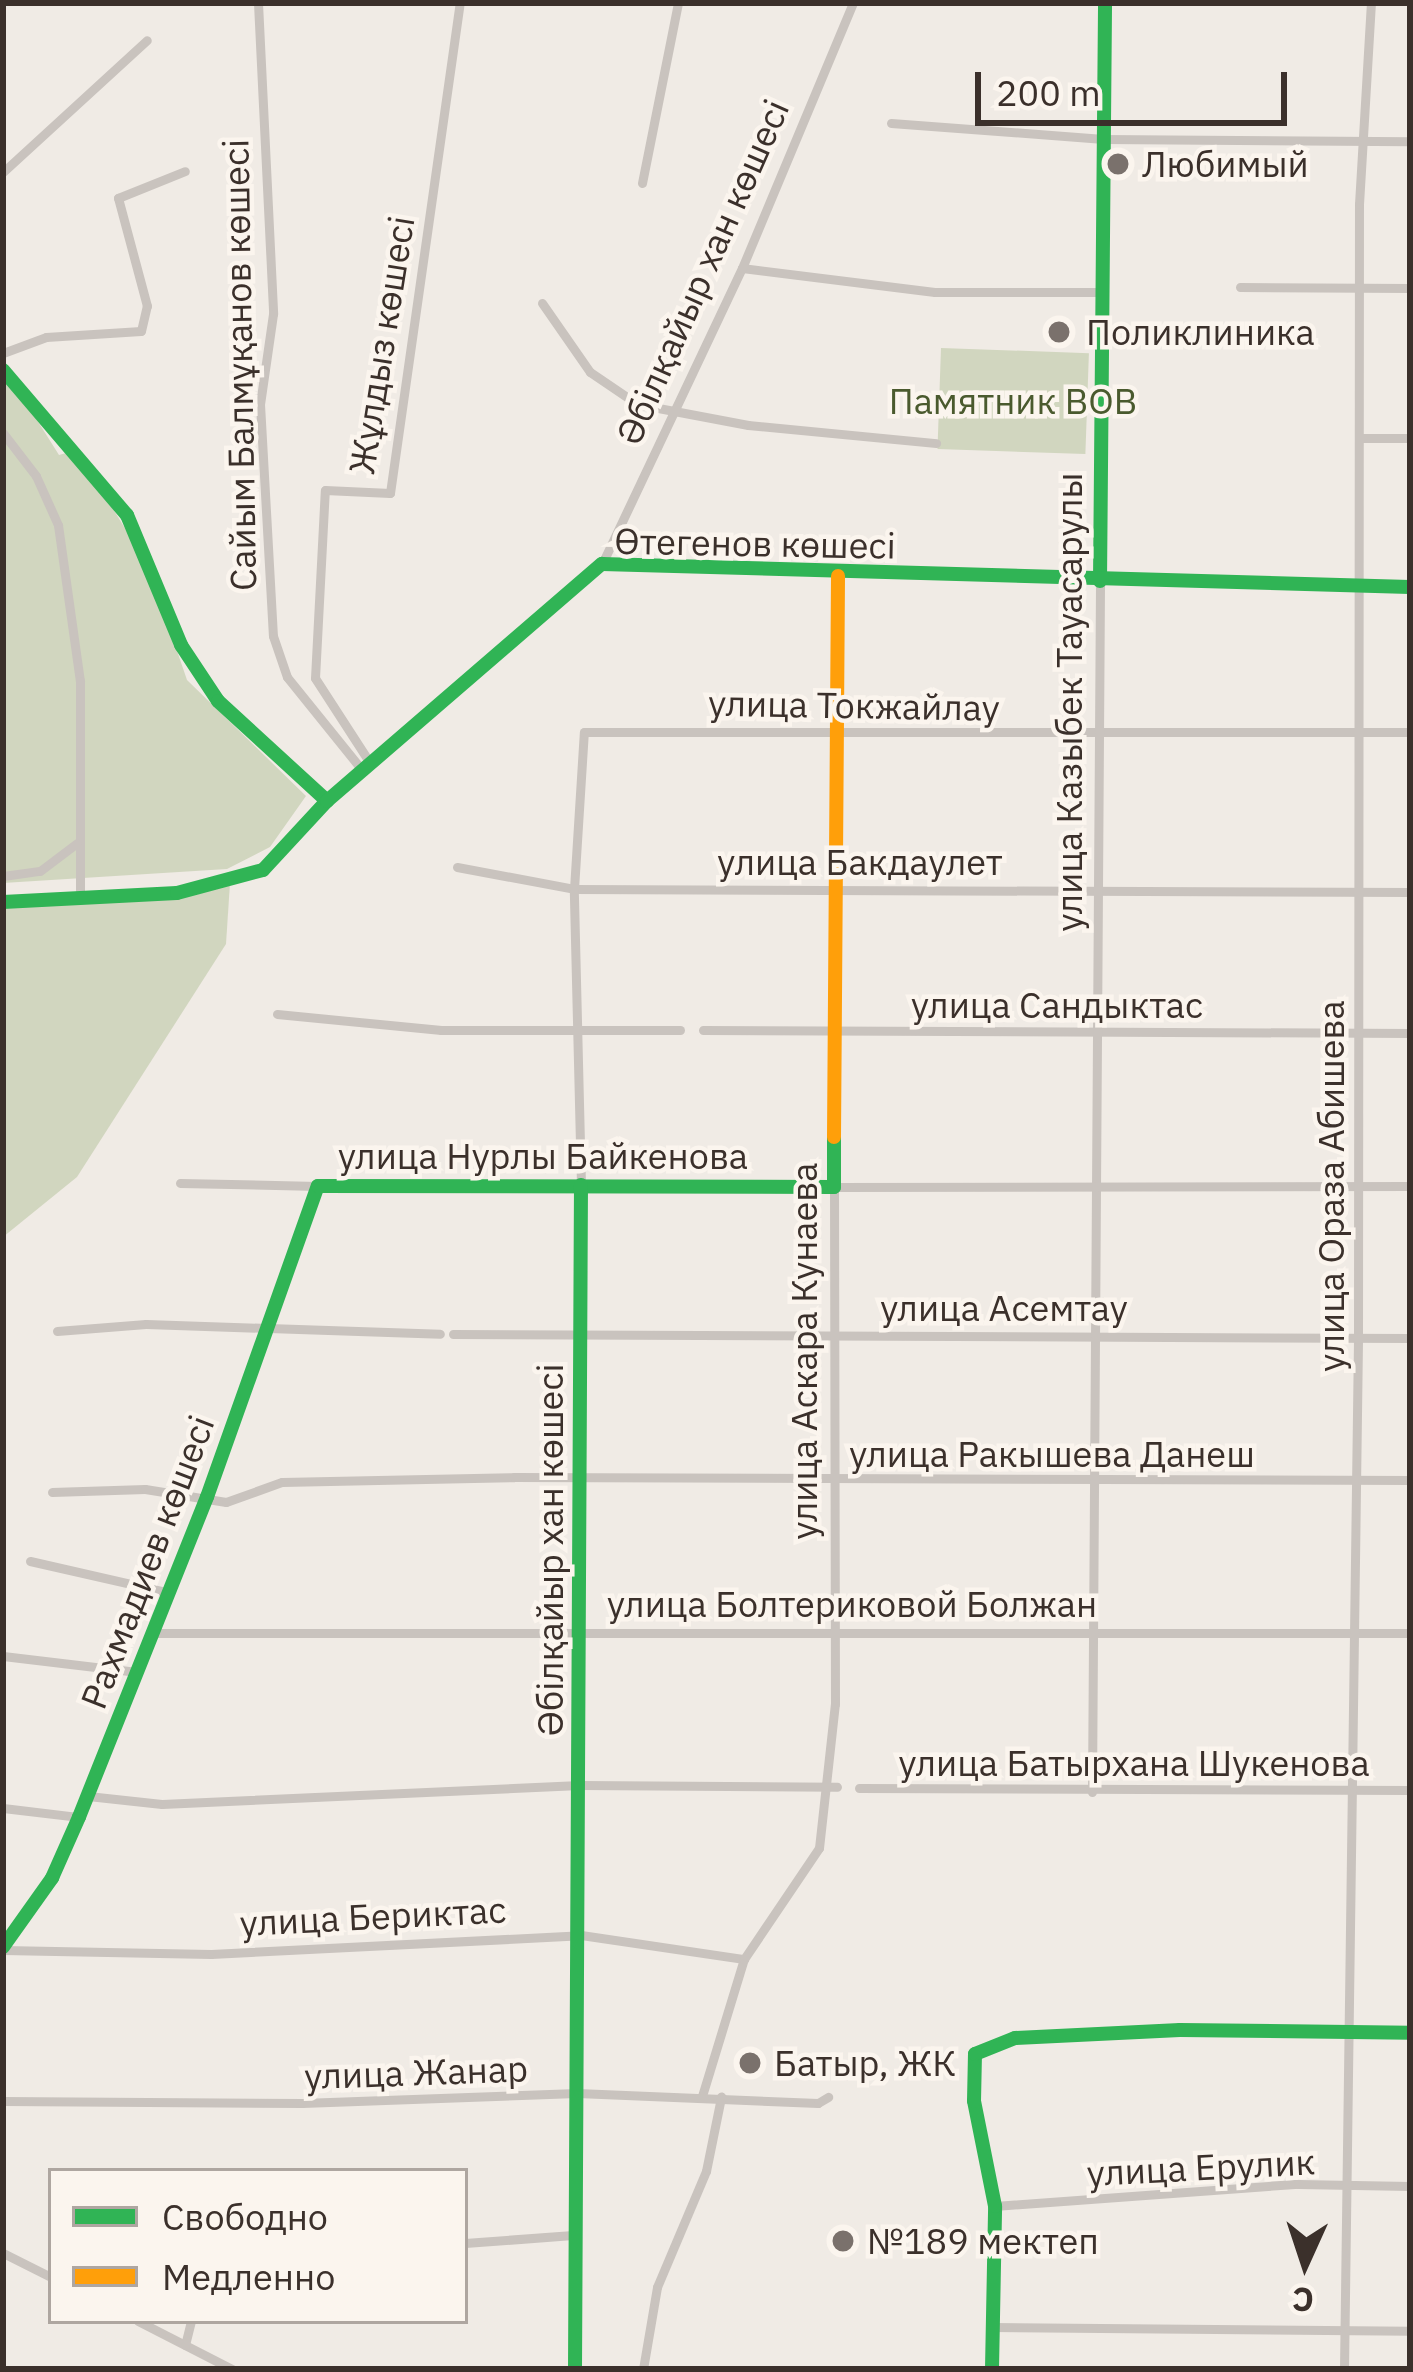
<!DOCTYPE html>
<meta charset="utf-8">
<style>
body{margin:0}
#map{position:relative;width:1413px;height:2372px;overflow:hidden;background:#f0ebe5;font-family:"IBM Plex Sans",sans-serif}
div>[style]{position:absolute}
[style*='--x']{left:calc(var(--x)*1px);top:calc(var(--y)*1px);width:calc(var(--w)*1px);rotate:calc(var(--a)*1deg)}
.green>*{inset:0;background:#d1d6bf;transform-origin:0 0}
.street>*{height:9px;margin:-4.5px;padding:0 4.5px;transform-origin:4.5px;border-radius:4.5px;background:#c9c3be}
.fast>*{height:14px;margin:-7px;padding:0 7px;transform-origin:7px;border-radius:7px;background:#30b455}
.slow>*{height:14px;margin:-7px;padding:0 7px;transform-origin:7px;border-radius:7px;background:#ff9f0a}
.dots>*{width:33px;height:33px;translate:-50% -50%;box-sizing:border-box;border:6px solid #fbf5ee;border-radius:50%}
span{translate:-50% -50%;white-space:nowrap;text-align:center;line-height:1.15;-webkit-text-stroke:9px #fbf5ee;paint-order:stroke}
.poi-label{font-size:36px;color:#3b302b}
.left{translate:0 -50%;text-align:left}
.street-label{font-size:36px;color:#3b302b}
.park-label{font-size:36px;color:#4a5a2e}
.frame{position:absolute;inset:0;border:6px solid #3b302b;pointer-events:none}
.legend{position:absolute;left:48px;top:2168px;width:420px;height:156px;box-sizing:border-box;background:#fbf5ee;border:3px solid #aea6a0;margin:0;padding:15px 21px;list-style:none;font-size:36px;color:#3b302b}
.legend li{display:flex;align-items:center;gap:24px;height:60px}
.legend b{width:60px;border:3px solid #aea6a0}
.north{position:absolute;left:1245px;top:2204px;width:120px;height:120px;-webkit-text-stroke:9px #fbf5ee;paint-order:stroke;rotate:183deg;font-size:33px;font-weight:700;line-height:48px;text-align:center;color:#3b302b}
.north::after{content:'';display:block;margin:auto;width:42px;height:54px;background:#3b302b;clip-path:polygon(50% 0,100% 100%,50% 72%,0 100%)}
.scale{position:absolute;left:975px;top:72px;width:312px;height:54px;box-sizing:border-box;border:6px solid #3b302b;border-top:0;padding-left:15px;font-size:36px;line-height:42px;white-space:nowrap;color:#3b302b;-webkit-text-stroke:9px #fbf5ee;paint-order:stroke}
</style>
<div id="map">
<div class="green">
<div style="left:941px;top:348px;width:148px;height:101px;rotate:2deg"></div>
<div style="clip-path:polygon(3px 366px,59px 455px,77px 450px,148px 566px,187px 680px,306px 796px,270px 847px,227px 869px,3px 883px)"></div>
<div style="clip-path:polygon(230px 883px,226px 944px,77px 1177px,3px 1237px,3px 907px)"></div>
</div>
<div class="street">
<div style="--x:258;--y:3;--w:311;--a:87.2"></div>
<div style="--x:273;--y:314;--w:91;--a:98.2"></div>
<div style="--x:260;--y:404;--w:232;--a:86.8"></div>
<div style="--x:273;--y:636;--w:43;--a:71.1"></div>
<div style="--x:287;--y:677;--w:119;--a:51.1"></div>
<div style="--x:891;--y:123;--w:213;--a:4.3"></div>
<div style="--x:1103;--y:139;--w:307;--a:0.4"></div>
<div style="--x:3;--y:172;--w:195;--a:-42.5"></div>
<div style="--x:642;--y:183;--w:184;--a:-78.7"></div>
<div style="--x:742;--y:268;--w:194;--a:7.1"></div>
<div style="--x:935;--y:292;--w:167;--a:0"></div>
<div style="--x:1240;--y:287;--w:170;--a:0.3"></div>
<div style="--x:542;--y:303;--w:84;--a:55.2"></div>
<div style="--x:590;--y:372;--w:57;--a:34.2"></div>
<div style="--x:637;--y:404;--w:113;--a:10.7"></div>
<div style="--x:748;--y:425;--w:189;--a:5.5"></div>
<div style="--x:3;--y:353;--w:46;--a:-20.4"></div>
<div style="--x:46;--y:337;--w:95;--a:-3.6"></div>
<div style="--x:141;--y:331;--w:26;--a:-77"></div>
<div style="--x:147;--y:306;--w:112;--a:-105"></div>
<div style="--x:118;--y:198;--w:72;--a:-21.9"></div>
<div style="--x:3;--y:433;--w:54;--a:52.5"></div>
<div style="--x:36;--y:476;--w:54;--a:65.8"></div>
<div style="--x:58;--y:525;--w:158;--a:82"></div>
<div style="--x:80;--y:681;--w:219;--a:90"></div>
<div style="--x:1363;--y:438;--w:47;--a:0"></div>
<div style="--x:602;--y:564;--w:327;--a:-64.7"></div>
<div style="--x:742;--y:268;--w:287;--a:-67.3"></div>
<div style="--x:370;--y:763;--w:101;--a:-122.9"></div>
<div style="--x:315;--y:678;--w:188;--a:-87"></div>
<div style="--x:325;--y:490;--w:65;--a:2.6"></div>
<div style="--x:390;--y:493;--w:495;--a:-81.9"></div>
<div style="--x:457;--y:867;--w:119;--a:10.6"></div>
<div style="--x:574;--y:889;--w:836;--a:0.21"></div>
<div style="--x:3;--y:876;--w:37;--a:-8"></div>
<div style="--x:40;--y:871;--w:46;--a:-37.1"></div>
<div style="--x:277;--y:1014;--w:165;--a:5.6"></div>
<div style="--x:441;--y:1030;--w:239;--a:0"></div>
<div style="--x:703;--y:1030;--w:707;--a:0.24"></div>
<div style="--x:180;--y:1183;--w:138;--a:1.2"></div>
<div style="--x:581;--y:1185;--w:296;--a:-91.4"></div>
<div style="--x:574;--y:889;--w:157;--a:-86.4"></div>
<div style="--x:584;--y:732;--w:826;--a:0"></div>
<div style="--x:57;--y:1331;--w:89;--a:-4.5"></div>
<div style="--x:146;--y:1324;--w:294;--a:1.9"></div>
<div style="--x:453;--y:1334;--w:957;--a:0.24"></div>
<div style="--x:52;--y:1492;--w:93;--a:-1.8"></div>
<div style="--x:145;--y:1489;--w:82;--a:9.1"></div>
<div style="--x:226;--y:1502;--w:59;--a:-19.7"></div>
<div style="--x:282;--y:1482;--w:232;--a:-1.2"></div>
<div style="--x:514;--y:1477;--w:896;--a:0.19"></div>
<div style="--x:30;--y:1561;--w:139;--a:12.8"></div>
<div style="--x:151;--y:1633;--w:1259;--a:0"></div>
<div style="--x:3;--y:1656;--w:135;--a:6.8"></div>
<div style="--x:859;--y:1788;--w:551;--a:0.21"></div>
<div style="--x:1092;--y:1792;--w:1211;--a:-89.62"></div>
<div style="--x:88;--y:1796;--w:74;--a:6.2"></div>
<div style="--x:162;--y:1804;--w:418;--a:-2.6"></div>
<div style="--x:580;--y:1785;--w:257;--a:0.4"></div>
<div style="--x:3;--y:1808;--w:77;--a:6.8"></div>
<div style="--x:3;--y:1950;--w:208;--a:1.1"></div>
<div style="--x:211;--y:1954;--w:370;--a:-2.9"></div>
<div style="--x:581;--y:1935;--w:165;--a:8.4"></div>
<div style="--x:702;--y:2096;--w:143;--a:-73"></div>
<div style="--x:744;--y:1959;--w:134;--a:-56"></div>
<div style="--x:819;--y:1848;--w:145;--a:-83.7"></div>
<div style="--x:835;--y:1704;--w:517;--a:-90.11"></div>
<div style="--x:834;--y:1187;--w:576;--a:-0.1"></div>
<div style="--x:3;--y:2101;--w:299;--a:0.4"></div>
<div style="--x:302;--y:2103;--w:275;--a:-2.1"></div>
<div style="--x:577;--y:2093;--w:241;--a:2.4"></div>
<div style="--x:818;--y:2103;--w:12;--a:-31"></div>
<div style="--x:995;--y:2206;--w:304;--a:-4.2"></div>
<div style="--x:1298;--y:2184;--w:112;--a:1"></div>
<div style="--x:465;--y:2243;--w:108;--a:-4.2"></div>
<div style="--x:3;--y:2253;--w:54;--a:26.6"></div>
<div style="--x:138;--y:2321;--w:106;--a:27.1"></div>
<div style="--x:992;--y:2327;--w:418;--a:0.5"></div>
<div style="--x:185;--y:2345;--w:25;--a:-76"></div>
<div style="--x:643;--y:2369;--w:83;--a:-80.3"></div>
<div style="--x:657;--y:2287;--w:126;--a:-67.1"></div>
<div style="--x:706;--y:2171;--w:76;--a:-78.5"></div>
<div style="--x:1344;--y:2369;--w:1030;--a:-89.22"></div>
<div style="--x:1358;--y:1339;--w:1135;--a:-89.95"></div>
<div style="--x:1359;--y:204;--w:201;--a:-86.6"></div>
</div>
<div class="fast">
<div style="--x:3;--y:370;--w:191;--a:49.5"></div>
<div style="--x:127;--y:515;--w:141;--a:67.4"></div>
<div style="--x:181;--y:645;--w:67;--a:56.5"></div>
<div style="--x:218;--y:701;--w:148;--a:42.5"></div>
<div style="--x:1100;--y:581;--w:578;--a:-89.5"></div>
<div style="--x:3;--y:902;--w:174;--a:-3"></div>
<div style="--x:177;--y:893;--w:89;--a:-15"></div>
<div style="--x:263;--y:870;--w:94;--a:-47.2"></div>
<div style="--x:327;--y:801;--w:363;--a:-40.8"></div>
<div style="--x:602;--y:564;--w:808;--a:1.63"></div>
<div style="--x:3;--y:1947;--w:85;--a:-54.6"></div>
<div style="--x:52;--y:1878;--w:67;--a:-66.1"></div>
<div style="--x:79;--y:1817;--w:345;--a:-68.2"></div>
<div style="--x:207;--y:1497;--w:330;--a:-70.4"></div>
<div style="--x:318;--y:1186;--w:516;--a:0.11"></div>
<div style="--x:834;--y:1187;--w:50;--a:-90"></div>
<div style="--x:575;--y:2369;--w:1184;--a:-89.71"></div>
<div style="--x:992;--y:2369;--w:163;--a:-88.9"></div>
<div style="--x:995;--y:2206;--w:107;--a:-101.3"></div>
<div style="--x:974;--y:2101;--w:47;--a:-88.8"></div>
<div style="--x:975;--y:2054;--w:43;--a:-21.8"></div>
<div style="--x:1015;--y:2038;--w:165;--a:-2.8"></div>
<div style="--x:1180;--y:2030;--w:230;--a:0.7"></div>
</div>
<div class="slow">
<div style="--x:834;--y:1137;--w:561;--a:-89.59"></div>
</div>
<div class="dots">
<div style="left:1118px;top:164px;background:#7a716c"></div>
<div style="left:1059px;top:332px;background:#7a716c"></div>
<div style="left:750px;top:2063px;background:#7a716c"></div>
<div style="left:843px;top:2241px;background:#7a716c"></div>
</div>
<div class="poi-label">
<span class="left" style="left:1142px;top:164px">Любимый</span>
<span class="left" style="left:1086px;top:332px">Поликлиника</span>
<span class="left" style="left:774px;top:2063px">Батыр, ЖК</span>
<span class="left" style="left:867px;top:2241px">№189 мектеп</span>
</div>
<div class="street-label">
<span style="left:702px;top:272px;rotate:-66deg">Әбілқайыр хан көшесі</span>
<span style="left:381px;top:345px;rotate:-81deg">Жұлдыз көшесі</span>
<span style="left:239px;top:365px;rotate:-91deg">Сайым Балмұқанов көшесі</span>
<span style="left:755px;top:543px;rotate:1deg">Өтегенов көшесі</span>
<span style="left:1069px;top:702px;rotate:-90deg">улица Казыбек Тауасарулы</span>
<span style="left:854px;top:705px;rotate:1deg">улица Токжайлау</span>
<span style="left:860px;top:862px">улица Бакдаулет</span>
<span style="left:1057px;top:1005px">улица Сандыктас</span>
<span style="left:543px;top:1156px">улица Нурлы Байкенова</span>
<span style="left:1331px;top:1186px;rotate:-90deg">улица Ораза Абишева</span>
<span style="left:1004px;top:1308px">улица Асемтау</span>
<span style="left:804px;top:1351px;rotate:-90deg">улица Аскара Кунаева</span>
<span style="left:1052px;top:1454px">улица Ракышева Данеш</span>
<span style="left:550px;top:1550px;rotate:-90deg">Әбілқайыр хан көшесі</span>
<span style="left:147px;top:1562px;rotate:-69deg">Рахмадиев көшесі</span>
<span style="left:852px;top:1604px">улица Болтериковой Болжан</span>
<span style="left:1134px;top:1763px">улица Батырхана Шукенова</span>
<span style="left:373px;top:1916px;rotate:-3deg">улица Бериктас</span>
<span style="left:416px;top:2072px;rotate:-2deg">улица Жанар</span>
<span style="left:1201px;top:2167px;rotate:-3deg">улица Ерулик</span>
</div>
<div class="park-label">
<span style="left:1013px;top:401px">Памятник ВОВ</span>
</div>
<div class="frame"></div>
<ul class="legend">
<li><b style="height:15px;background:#30b455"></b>Свободно</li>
<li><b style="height:15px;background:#ff9f0a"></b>Медленно</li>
</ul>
<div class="north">С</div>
<div class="scale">200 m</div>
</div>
